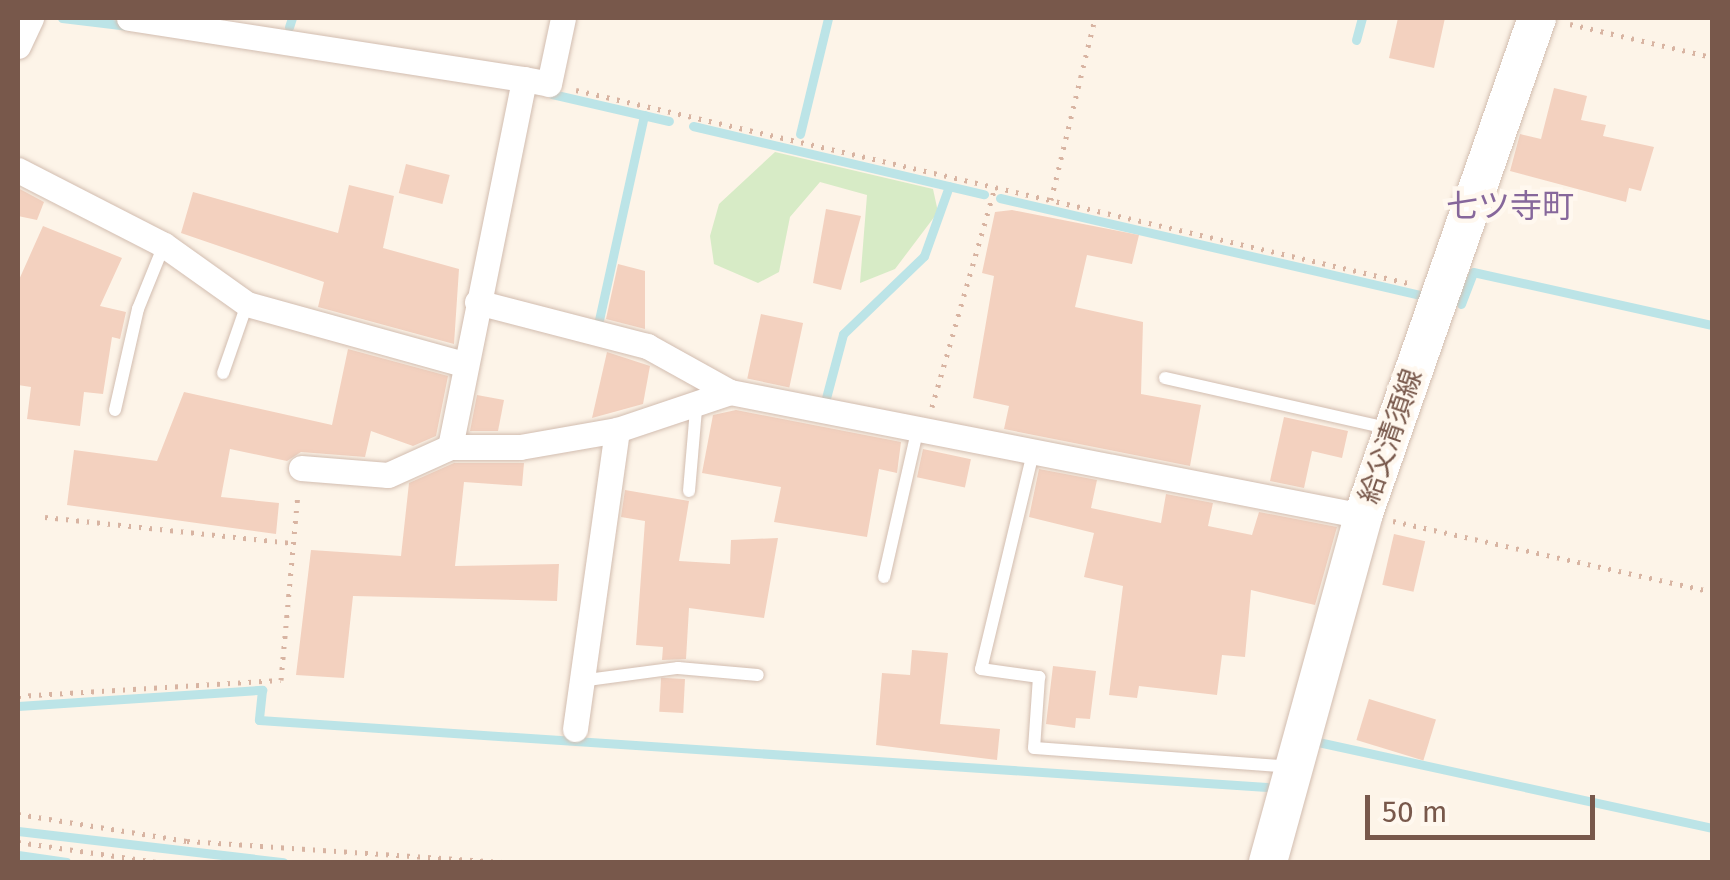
<!DOCTYPE html>
<meta charset="utf-8">
<style>
body{margin:0}
#map{position:relative;width:1730px;height:880px;overflow:hidden;background:#fdf4e8;font-family:"Fira Sans","Noto Sans JP",sans-serif}
div>[style]{position:absolute}
[style*='--x']{left:calc(var(--x)*1px);top:calc(var(--y)*1px);width:calc(var(--w)*1px);rotate:calc(var(--a)*1deg)}
.green>*{inset:0;background:#d7ebc6}
.stream>*{height:9px;margin:-4.5px;padding:0 4.5px;transform-origin:4.5px;border-radius:4.5px;background:#bce4e7}
.building>*{inset:0;background:#f3d1bf;transform-origin:0 0}
.path>*{height:5px;margin-top:-2.5px;transform-origin:0;background:repeating-linear-gradient(90deg,#d8b4a2 0 2.5px,transparent 0 10.5px)}
.roads{filter:drop-shadow(0 0 2px #d2bdb0) drop-shadow(0 0 2px #d2bdb0)}
.lane>*{height:12px;margin:-6px;padding:0 6px;transform-origin:6px;border-radius:6px;background:#fff}
.street>*{height:25px;margin:-12.5px;padding:0 12.5px;transform-origin:12.5px;border-radius:12.5px;background:#fff}
.secondary>*{height:38px;margin:-19px;padding:0 19px;transform-origin:19px;border-radius:19px;background:#fff}
span{translate:-50% -50%;white-space:nowrap;text-align:center;line-height:1.15;-webkit-text-stroke:9px #fff8ef;paint-order:stroke}
.street-label{font-size:28px;color:#78584b}
.quarter-label{font-size:32px;color:#86679b}
.frame{position:absolute;inset:0;border:20px solid #78584b;pointer-events:none}
.scale{position:absolute;left:1365px;top:795px;width:230px;height:45px;box-sizing:border-box;border:5px solid #78584b;border-top:0;padding-left:12px;font-size:30px;line-height:35px;white-space:nowrap;color:#78584b;-webkit-text-stroke:8px #fff8ef;paint-order:stroke}
</style>
<div id="map">
<div class="green">
<div style="clip-path:polygon(775px 152px,933px 189px,938px 212px,895px 269px,860px 283px,867px 195px,820px 182px,790px 217px,779px 272px,758px 283px,714px 264px,710px 236px,719px 204px)"></div>
</div>
<div class="stream">
<div style="--x:62;--y:18;--w:67;--a:6.8"></div>
<div style="--x:289;--y:27;--w:9;--a:-72"></div>
<div style="--x:1356;--y:40;--w:23;--a:-75"></div>
<div style="--x:552;--y:94;--w:120;--a:13"></div>
<div style="--x:693;--y:126;--w:299;--a:13.2"></div>
<div style="--x:800;--y:134;--w:119;--a:-76.4"></div>
<div style="--x:1000;--y:198;--w:434;--a:13"></div>
<div style="--x:1461;--y:304;--w:34;--a:-69"></div>
<div style="--x:1473;--y:272;--w:245;--a:12.5"></div>
<div style="--x:599;--y:320;--w:210;--a:-77.6"></div>
<div style="--x:826;--y:398;--w:66;--a:-75.1"></div>
<div style="--x:843;--y:334;--w:112;--a:-43.9"></div>
<div style="--x:924;--y:256;--w:74;--a:-70.3"></div>
<div style="--x:18;--y:706;--w:245;--a:-3.8"></div>
<div style="--x:262;--y:690;--w:30;--a:96"></div>
<div style="--x:259;--y:720;--w:1010;--a:3.8"></div>
<div style="--x:1318;--y:742;--w:403;--a:12.3"></div>
<div style="--x:18;--y:831;--w:267;--a:6.7"></div>
<div style="--x:18;--y:855;--w:49;--a:8.3"></div>
</div>
<div class="building">
<div style="clip-path:polygon(1398px 18px,1445px 18px,1434px 68px,1389px 58px)"></div>
<div style="clip-path:polygon(1554px 88px,1587px 96px,1581px 120px,1606px 125px,1603px 136px,1654px 147px,1641px 191px,1629px 188px,1626px 202px,1510px 171px,1520px 134px,1541px 139px)"></div>
<div style="left:406px;top:164px;width:45px;height:30px;rotate:14deg"></div>
<div style="clip-path:polygon(349px 185px,394px 196px,383px 248px,459px 269px,454px 344px,318px 307px,324px 282px,181px 233px,193px 192px,338px 233px)"></div>
<div style="clip-path:polygon(18px 188px,44px 202px,37px 220px,18px 216px)"></div>
<div style="clip-path:polygon(826px 209px,861px 216px,841px 290px,813px 283px)"></div>
<div style="clip-path:polygon(1012px 210px,1139px 235px,1132px 264px,1087px 255px,1075px 307px,1143px 322px,1141px 394px,1201px 405px,1190px 466px,1004px 429px,1009px 406px,973px 398px,994px 276px,982px 273px,995px 212px)"></div>
<div style="clip-path:polygon(43px 226px,122px 258px,100px 306px,126px 312px,120px 339px,112px 337px,103px 394px,84px 392px,80px 426px,27px 419px,31px 387px,18px 385px,18px 282px)"></div>
<div style="clip-path:polygon(618px 264px,645px 271px,645px 329px,606px 319px)"></div>
<div style="left:761px;top:314px;width:43px;height:66px;rotate:12deg"></div>
<div style="clip-path:polygon(348px 349px,448px 376px,436px 436px,413px 446px,371px 431px,365px 457px,301px 452px,287px 461px,230px 449px,221px 497px,279px 503px,276px 534px,67px 505px,74px 450px,157px 461px,184px 392px,332px 425px)"></div>
<div style="clip-path:polygon(607px 352px,650px 366px,643px 404px,592px 418px)"></div>
<div style="clip-path:polygon(477px 395px,504px 400px,498px 431px,470px 431px)"></div>
<div style="clip-path:polygon(736px 410px,901px 442px,897px 473px,879px 469px,867px 537px,774px 522px,781px 487px,702px 473px,713px 415px)"></div>
<div style="clip-path:polygon(1284px 417px,1348px 431px,1342px 458px,1312px 451px,1304px 488px,1270px 481px)"></div>
<div style="left:923px;top:449px;width:49px;height:29px;rotate:12deg"></div>
<div style="clip-path:polygon(454px 463px,524px 463px,522px 486px,464px 482px,455px 566px,559px 564px,557px 601px,353px 596px,344px 678px,296px 675px,311px 550px,401px 556px,409px 483px)"></div>
<div style="clip-path:polygon(1039px 469px,1097px 480px,1091px 508px,1161px 523px,1166px 494px,1213px 503px,1208px 526px,1252px 535px,1259px 512px,1337px 527px,1315px 605px,1251px 590px,1245px 657px,1222px 655px,1217px 695px,1139px 686px,1137px 698px,1109px 695px,1123px 586px,1084px 577px,1094px 533px,1029px 517px)"></div>
<div style="clip-path:polygon(625px 490px,689px 501px,679px 561px,730px 564px,731px 540px,778px 538px,764px 618px,689px 608px,686px 659px,662px 660px,663px 647px,636px 645px,645px 521px,621px 517px)"></div>
<div style="left:1394px;top:534px;width:32px;height:52px;rotate:13deg"></div>
<div style="clip-path:polygon(912px 650px,948px 653px,940px 724px,1000px 729px,997px 760px,876px 745px,882px 673px,910px 675px)"></div>
<div style="clip-path:polygon(1053px 666px,1096px 671px,1090px 719px,1076px 718px,1075px 728px,1046px 724px)"></div>
<div style="left:685px;top:679px;width:34px;height:24px;rotate:93deg"></div>
<div style="left:1369px;top:699px;width:70px;height:43px;rotate:17deg"></div>
</div>
<div class="path">
<div style="--x:1570;--y:24;--w:146;--a:13.1"></div>
<div style="--x:576;--y:90;--w:854;--a:13.06"></div>
<div style="--x:1051;--y:200;--w:187;--a:-76.4"></div>
<div style="--x:932;--y:407;--w:229;--a:-74"></div>
<div style="--x:45;--y:517;--w:250;--a:6"></div>
<div style="--x:1393;--y:521;--w:327;--a:12.5"></div>
<div style="--x:18;--y:696;--w:263;--a:-3.5"></div>
<div style="--x:281;--y:680;--w:188;--a:-84.8"></div>
<div style="--x:18;--y:814;--w:171;--a:9.1"></div>
<div style="--x:187;--y:841;--w:316;--a:3.8"></div>
<div style="--x:18;--y:842;--w:140;--a:8.2"></div>
</div>
<div class="roads">
<div class="lane">
<div style="--x:223;--y:373;--w:73;--a:-70.8"></div>
<div style="--x:1165;--y:378;--w:232;--a:12.7"></div>
<div style="--x:115;--y:410;--w:104;--a:-77.2"></div>
<div style="--x:138;--y:309;--w:69;--a:-67.9"></div>
<div style="--x:1032;--y:457;--w:218;--a:103.5"></div>
<div style="--x:981;--y:669;--w:59;--a:7.9"></div>
<div style="--x:1039;--y:677;--w:71;--a:94"></div>
<div style="--x:1034;--y:748;--w:257;--a:4.2"></div>
<div style="--x:689;--y:491;--w:82;--a:-85.1"></div>
<div style="--x:884;--y:577;--w:149;--a:-77.2"></div>
<div style="--x:580;--y:681;--w:99;--a:-7.6"></div>
<div style="--x:678;--y:668;--w:80;--a:5"></div>
</div>
<div class="street">
<div style="--x:129;--y:18;--w:400;--a:8.8"></div>
<div style="--x:18;--y:46;--w:31;--a:-65"></div>
<div style="--x:18;--y:170;--w:164;--a:27.2"></div>
<div style="--x:164;--y:245;--w:102;--a:35.4"></div>
<div style="--x:247;--y:304;--w:225;--a:15.5"></div>
<div style="--x:477;--y:302;--w:176;--a:14.5"></div>
<div style="--x:647;--y:346;--w:95;--a:29"></div>
<div style="--x:450;--y:447;--w:375;--a:-78.6"></div>
<div style="--x:524;--y:79;--w:25;--a:11"></div>
<div style="--x:549;--y:84;--w:67;--a:-78"></div>
<div style="--x:301;--y:468;--w:87;--a:4.6"></div>
<div style="--x:388;--y:475;--w:68;--a:-24.3"></div>
<div style="--x:450;--y:447;--w:70;--a:0"></div>
<div style="--x:520;--y:447;--w:98;--a:-9.9"></div>
<div style="--x:617;--y:430;--w:119;--a:-18.6"></div>
<div style="--x:730;--y:392;--w:645;--a:11.08"></div>
<div style="--x:575;--y:729;--w:302;--a:-82"></div>
</div>
<div class="secondary">
<div style="--x:1268;--y:862;--w:359;--a:-74.6"></div>
<div style="--x:1363;--y:516;--w:528;--a:-70.74"></div>
</div>
</div>
<div class="street-label">
<span style="left:1391px;top:436px;rotate:-71deg">給父清須線</span>
</div>
<div class="quarter-label">
<span style="left:1510px;top:206px">七ツ寺町</span>
</div>
<div class="frame"></div>
<div class="scale">50 m</div>
</div>
